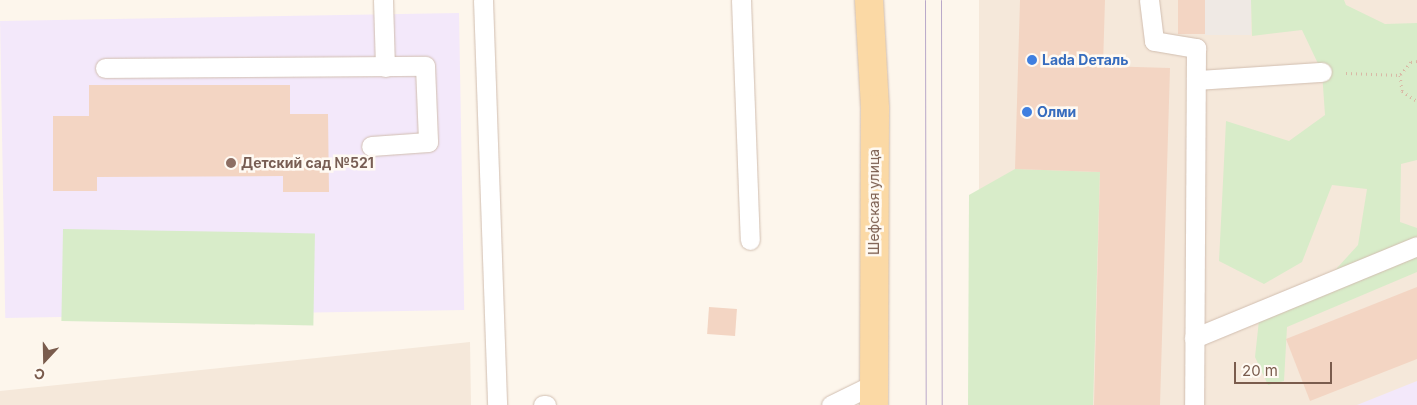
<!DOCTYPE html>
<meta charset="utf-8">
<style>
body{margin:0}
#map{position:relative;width:1417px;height:405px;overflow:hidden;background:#fdf6ec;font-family:Inter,sans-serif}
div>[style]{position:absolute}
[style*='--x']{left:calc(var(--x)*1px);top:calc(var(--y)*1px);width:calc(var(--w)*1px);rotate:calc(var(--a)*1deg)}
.residential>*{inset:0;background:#f5e8da;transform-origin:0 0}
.industrial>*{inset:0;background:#efe9e4;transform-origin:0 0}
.education>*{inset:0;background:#f3e8fa;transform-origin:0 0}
.green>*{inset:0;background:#d8ecc9;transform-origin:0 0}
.building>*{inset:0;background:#f3d5c3;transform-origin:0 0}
.path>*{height:3px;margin-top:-1.5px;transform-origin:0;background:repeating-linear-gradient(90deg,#d9b8a5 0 1px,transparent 0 5px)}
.roads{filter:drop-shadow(0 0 1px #d1beb0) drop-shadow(0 0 1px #d1beb0)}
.lane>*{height:19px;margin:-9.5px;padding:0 9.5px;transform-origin:9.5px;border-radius:9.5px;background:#fff}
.primary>*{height:28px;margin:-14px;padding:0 14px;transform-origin:14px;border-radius:14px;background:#fbd9a5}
.tram>*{height:1px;margin:-0.5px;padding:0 0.5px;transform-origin:0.5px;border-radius:0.5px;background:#b9a8c9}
.dots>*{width:14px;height:14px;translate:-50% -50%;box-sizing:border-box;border:2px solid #fffaf3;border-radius:50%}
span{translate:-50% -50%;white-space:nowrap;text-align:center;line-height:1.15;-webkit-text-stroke:5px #fffaf3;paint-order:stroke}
.shop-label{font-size:14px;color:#366cbe;font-weight:700}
.left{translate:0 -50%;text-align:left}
.education-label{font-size:14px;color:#785e54;font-weight:700}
.street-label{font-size:14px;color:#7a5c4d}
.north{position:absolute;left:20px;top:335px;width:50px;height:50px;-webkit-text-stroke:4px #fffaf3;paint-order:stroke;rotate:201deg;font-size:14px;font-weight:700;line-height:20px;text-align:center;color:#7a5c4d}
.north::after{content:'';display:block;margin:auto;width:18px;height:22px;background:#7a5c4d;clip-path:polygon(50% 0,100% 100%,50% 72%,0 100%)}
.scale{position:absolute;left:1234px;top:362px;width:98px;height:22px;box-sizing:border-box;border:2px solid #7a5c4d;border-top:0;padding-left:6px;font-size:15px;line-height:18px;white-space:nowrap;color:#7a5c4d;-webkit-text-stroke:4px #fffaf3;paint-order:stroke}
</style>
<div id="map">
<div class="residential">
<div style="left:979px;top:0;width:438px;height:405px"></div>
<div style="clip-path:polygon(470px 342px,471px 405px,0 405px,0 391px)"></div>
</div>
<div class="industrial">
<div style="left:1205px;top:0;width:46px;height:35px"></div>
</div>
<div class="education">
<div style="left:459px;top:13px;width:297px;height:459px;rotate:89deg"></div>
<div style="clip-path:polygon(1417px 381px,1417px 405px,1357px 405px)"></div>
</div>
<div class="green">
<div style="clip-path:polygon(1251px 0,1344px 0,1346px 5px,1385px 24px,1417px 23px,1417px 160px,1401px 164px,1400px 222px,1417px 228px,1417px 272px,1287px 327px,1284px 381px,1268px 385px,1255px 357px,1259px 320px,1307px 301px,1358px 245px,1367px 189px,1332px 185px,1302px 262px,1264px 284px,1219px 261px,1226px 121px,1289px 141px,1325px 115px,1322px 72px,1302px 30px,1252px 36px)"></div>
<div style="clip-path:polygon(1015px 169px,1100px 172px,1093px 405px,968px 405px,969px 195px)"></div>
<div style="left:63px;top:229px;width:252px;height:92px;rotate:1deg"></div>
</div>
<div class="building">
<div style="clip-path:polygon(1020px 0,1105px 0,1103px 66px,1170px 68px,1160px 405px,1094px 405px,1100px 172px,1015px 169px)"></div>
<div style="left:1178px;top:0;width:27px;height:34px"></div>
<div style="clip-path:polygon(89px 85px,290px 85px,290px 114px,328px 114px,329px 192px,283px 192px,283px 176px,97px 177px,97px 191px,53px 191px,53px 116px,89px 116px)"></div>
<div style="clip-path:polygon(1417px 287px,1417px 359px,1310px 401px,1286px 339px)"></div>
<div style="left:709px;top:307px;width:28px;height:27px;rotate:4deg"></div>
</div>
<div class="path">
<div style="--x:1417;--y:61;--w:6;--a:171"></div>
<div style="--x:1411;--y:62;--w:17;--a:130"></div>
<div style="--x:1400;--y:75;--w:16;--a:83"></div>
<div style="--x:1402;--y:91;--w:18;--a:34"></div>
<div style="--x:1346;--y:73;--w:54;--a:2.1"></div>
</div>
<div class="roads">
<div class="lane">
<div style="--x:383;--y:0;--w:67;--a:88.3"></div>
<div style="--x:483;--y:0;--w:405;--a:88"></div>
<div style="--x:741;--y:0;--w:240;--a:87.9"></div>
<div style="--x:1149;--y:0;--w:41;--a:83"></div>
<div style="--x:1154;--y:41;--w:43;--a:9.5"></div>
<div style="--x:1196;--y:48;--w:357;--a:90.3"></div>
<div style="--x:105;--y:68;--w:320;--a:-0.4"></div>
<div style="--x:425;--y:66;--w:76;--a:87.7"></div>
<div style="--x:428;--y:142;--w:57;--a:176"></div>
<div style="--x:1197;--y:80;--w:125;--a:-3.7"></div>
<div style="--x:1194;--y:338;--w:241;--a:-22.4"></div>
<div style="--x:543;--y:405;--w:3;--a:0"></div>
<div style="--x:831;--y:405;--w:48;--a:-26"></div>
</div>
<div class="primary">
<div style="--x:869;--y:0;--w:109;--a:86.8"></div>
<div style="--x:875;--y:109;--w:296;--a:90.2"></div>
</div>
</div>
<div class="tram">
<div style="--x:925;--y:0;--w:405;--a:89.9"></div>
<div style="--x:941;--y:0;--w:405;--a:89.9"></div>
</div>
<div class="dots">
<div style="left:1032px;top:60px;background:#3f7fe0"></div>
<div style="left:1027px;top:112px;background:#3f7fe0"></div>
<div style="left:231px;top:163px;background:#8d6e63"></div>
</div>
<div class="shop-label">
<span class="left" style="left:1042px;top:60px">Lada Dеталь</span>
<span class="left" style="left:1037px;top:112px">Олми</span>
</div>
<div class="education-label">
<span class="left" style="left:241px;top:163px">Детский сад №521</span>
</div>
<div class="street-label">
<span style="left:874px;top:202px;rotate:-90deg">Шефская улица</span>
</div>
<div class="north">С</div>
<div class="scale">20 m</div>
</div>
